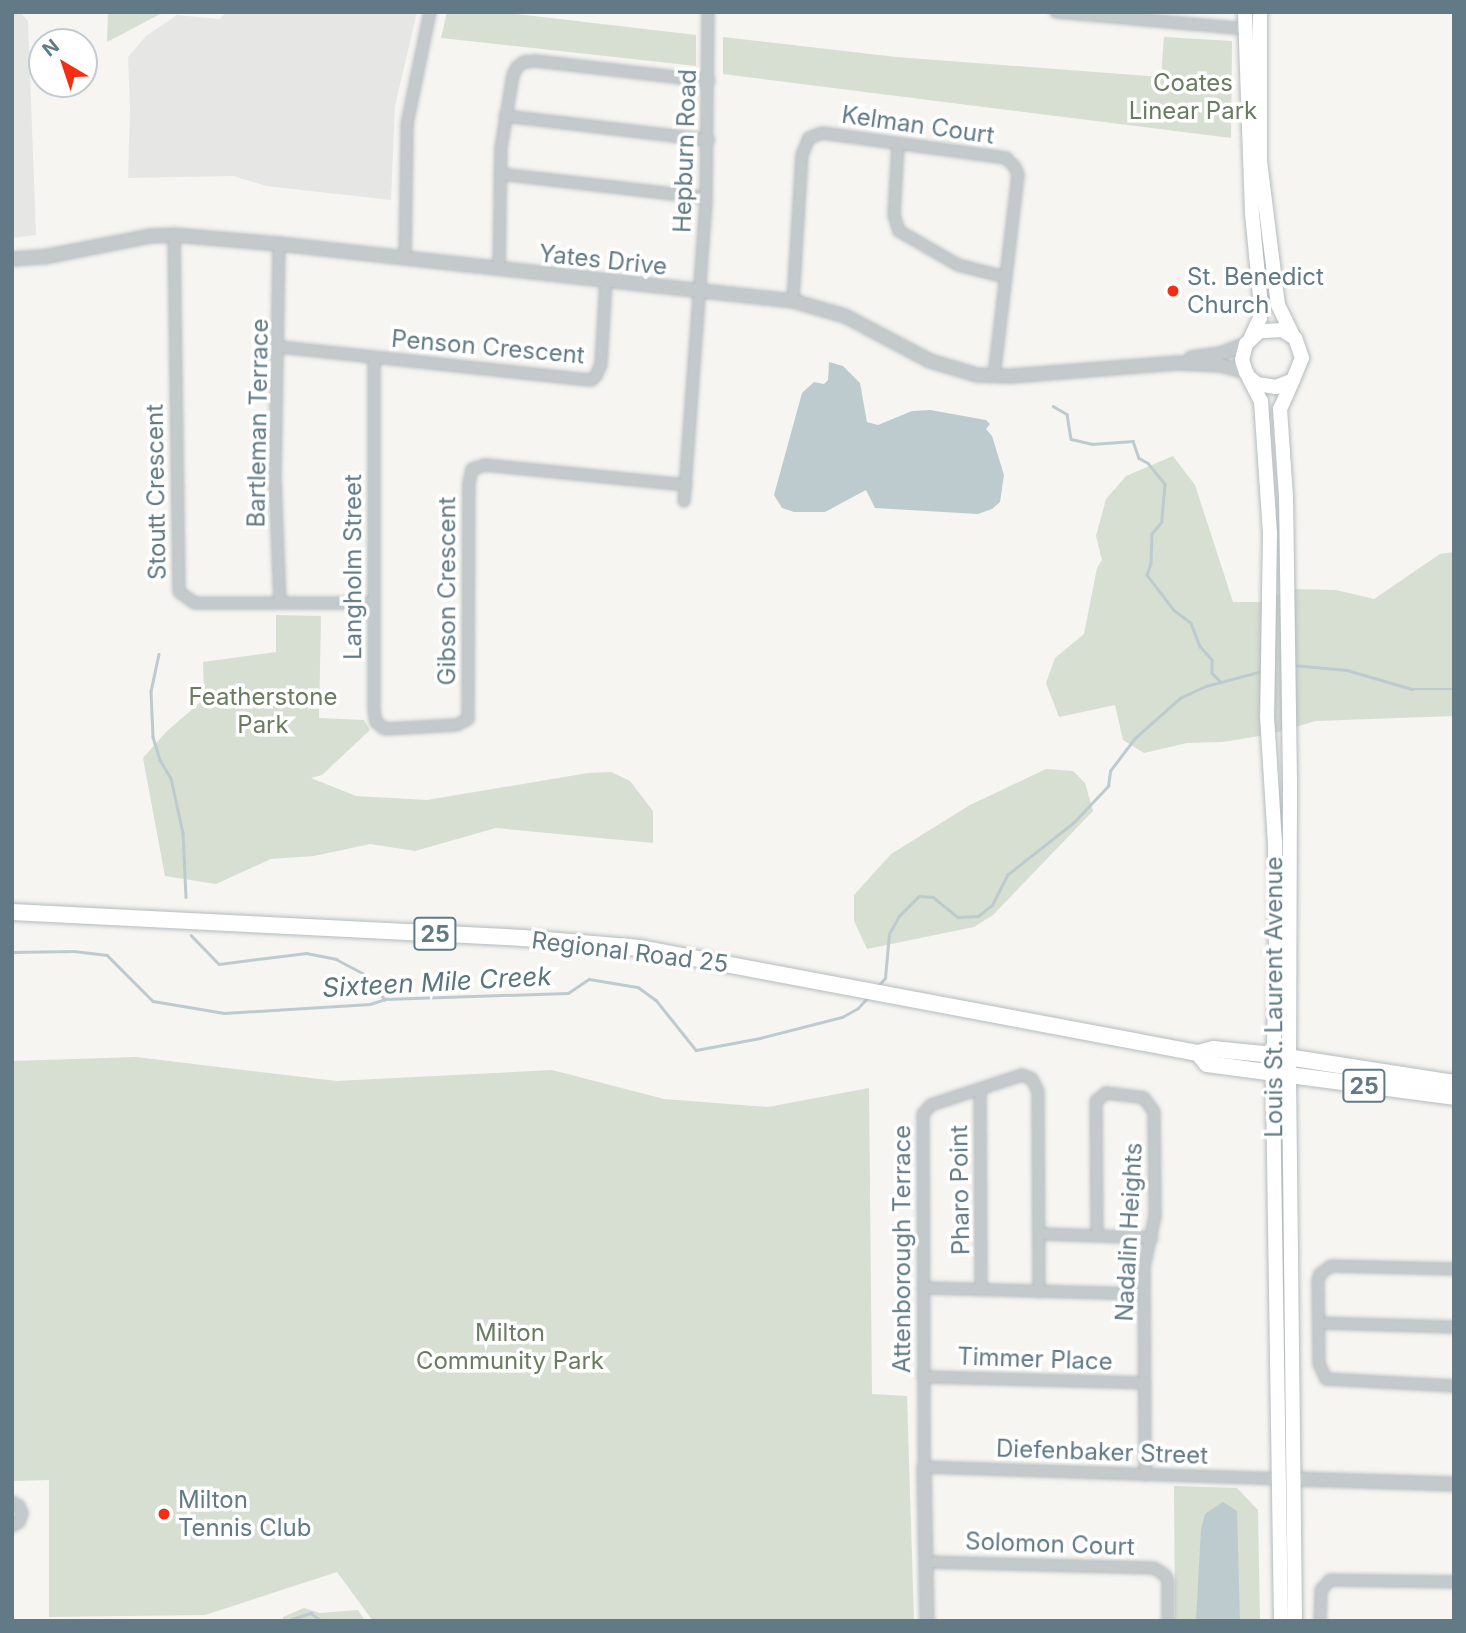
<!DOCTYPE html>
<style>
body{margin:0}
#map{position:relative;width:1466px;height:1633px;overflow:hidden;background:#f6f5f1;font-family:Inter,sans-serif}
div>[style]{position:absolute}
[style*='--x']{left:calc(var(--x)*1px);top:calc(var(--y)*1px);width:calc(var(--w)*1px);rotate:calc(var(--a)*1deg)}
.built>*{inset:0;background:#e6e7e5}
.green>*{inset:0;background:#d7ded2}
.water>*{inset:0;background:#bdcbcf}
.stream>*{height:2.5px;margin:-1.25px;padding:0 1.25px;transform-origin:1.25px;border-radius:1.25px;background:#bdcbcf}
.roads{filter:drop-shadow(0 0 2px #b4bbbf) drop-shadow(0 0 2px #b4bbbf)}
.minor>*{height:10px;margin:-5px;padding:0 5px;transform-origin:5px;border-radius:5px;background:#c4c9cc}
.tertiary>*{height:12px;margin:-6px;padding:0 6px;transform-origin:6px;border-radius:6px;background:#c4c9cc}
.secondary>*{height:14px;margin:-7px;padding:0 7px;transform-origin:7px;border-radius:7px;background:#fff}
.primary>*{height:16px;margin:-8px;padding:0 8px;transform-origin:8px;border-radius:8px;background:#fff}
.dots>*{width:19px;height:19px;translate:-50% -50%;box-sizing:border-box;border:4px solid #fff;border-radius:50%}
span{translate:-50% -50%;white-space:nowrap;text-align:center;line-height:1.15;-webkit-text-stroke:7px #fff;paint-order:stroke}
.shield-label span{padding:2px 5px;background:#fff;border:2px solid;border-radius:5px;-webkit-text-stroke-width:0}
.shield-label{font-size:23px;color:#617a86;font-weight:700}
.park-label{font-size:24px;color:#697c61}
.street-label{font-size:24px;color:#617a86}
.poi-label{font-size:24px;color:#617a86}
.left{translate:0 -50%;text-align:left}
.water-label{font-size:26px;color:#58767c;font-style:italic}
.frame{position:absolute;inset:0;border:14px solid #617a86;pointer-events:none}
.north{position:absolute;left:28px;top:28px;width:70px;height:70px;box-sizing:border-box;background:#fff;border:2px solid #c0cacf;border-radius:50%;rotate:321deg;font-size:19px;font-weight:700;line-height:28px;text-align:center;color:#617a86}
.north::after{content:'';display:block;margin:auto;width:24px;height:32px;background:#f52d12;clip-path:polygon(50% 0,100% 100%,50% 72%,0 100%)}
</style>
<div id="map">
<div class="built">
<div style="clip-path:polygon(12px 12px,20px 12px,28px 21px,36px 235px,12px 238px)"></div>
<div style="clip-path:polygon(226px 12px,417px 12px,395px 106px,391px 200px,266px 186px,233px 176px,128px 178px,130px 107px,128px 57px,146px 36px,177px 15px,220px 19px)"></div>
</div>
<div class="green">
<div style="clip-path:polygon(108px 12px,164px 12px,107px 42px)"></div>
<div style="clip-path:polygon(447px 12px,499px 12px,696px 35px,696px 66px,441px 38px)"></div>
<div style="clip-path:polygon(723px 37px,896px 57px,1161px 77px,1164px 37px,1232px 41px,1231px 138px,723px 74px)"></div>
<div style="clip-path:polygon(1173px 456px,1195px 485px,1233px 602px,1260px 602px,1293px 589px,1336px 590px,1374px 599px,1440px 554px,1454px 552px,1454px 716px,1316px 721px,1271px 734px,1223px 742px,1187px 743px,1144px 753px,1123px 740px,1115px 705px,1059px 717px,1046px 683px,1055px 658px,1084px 634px,1097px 568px,1102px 560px,1096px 536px,1106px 499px,1126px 476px)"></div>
<div style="clip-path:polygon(276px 615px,321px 616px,319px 718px,364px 720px,370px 730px,322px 775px,311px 778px,356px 796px,427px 800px,588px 773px,611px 772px,630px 781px,653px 811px,653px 843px,496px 828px,415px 851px,370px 844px,314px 856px,271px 859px,216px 884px,165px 876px,143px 758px,166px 732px,204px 699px,203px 662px,276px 652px)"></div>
<div style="clip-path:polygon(1046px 769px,1073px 771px,1085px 783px,1093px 811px,993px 915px,974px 927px,867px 949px,854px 921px,854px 895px,891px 854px,970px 805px)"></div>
<div style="clip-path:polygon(136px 1057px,336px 1081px,552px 1070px,664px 1099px,768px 1107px,869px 1088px,872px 1394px,907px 1396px,914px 1621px,373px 1621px,337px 1572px,205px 1615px,49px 1617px,49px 1480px,12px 1481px,12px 1061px)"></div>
<div style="clip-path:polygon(1174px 1486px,1237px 1488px,1258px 1510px,1260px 1621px,1175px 1621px)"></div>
<div style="clip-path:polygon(304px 1608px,320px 1613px,358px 1610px,365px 1621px,283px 1621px,283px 1617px)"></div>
</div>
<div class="water">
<div style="clip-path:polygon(829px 362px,843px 366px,860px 383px,867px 422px,878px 425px,912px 411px,930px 410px,986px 420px,990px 424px,986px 429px,992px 436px,1004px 475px,1000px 502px,992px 509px,978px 514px,875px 508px,866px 490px,825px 512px,794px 512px,782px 508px,774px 495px,802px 393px,814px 382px,824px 384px,828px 380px)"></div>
<div style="clip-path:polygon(1223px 1502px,1237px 1511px,1240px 1621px,1196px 1621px,1201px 1529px,1205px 1514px)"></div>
</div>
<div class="stream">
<div style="--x:1053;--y:406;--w:16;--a:30"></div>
<div style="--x:1067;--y:414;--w:25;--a:81"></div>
<div style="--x:1071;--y:439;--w:22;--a:13"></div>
<div style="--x:1092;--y:444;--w:41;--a:-4.2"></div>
<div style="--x:1133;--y:441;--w:18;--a:71"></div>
<div style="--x:1139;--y:458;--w:10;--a:29"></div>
<div style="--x:1148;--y:463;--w:27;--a:51"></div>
<div style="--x:1165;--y:484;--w:38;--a:95"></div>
<div style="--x:1162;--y:522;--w:16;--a:130"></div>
<div style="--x:1152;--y:534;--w:29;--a:92"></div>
<div style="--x:1151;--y:563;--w:13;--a:108"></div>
<div style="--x:1147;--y:575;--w:44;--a:52.4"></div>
<div style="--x:1174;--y:610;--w:21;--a:37"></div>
<div style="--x:1191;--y:623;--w:25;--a:69"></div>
<div style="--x:1200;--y:646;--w:18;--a:49"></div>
<div style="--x:1212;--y:660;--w:13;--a:90"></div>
<div style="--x:1212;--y:673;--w:13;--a:45"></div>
<div style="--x:159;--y:654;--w:38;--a:102"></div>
<div style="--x:151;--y:691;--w:46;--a:87.5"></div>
<div style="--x:153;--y:737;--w:24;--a:73"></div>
<div style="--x:160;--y:760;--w:21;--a:59"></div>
<div style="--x:171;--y:778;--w:56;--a:77.7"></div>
<div style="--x:183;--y:833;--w:64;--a:87.3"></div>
<div style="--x:1292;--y:665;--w:55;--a:5.2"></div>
<div style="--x:1347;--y:670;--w:68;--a:16.3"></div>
<div style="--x:1412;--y:689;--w:42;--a:0"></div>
<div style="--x:191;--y:935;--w:40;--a:46"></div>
<div style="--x:219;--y:964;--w:88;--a:-7.2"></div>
<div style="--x:306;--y:953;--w:31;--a:11"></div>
<div style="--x:336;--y:959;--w:30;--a:28"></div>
<div style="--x:362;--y:973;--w:35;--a:49"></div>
<div style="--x:12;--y:952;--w:62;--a:-0.9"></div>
<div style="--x:74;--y:951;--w:33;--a:7"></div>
<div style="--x:107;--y:955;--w:65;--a:45"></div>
<div style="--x:153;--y:1001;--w:72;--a:9.6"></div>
<div style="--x:224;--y:1013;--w:146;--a:-3.5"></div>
<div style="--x:370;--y:1004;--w:16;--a:-18"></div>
<div style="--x:385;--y:999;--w:183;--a:-1.9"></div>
<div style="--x:568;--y:993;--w:25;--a:-34"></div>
<div style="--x:589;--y:979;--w:50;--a:9.3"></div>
<div style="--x:638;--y:987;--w:22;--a:36"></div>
<div style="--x:656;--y:1000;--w:64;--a:51.3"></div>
<div style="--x:696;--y:1050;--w:65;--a:-10.6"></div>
<div style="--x:760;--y:1038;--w:85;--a:-14.4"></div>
<div style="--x:842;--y:1017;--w:18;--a:-29"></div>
<div style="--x:858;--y:1008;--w:15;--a:-48"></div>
<div style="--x:877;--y:987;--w:12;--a:-48"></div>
<div style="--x:885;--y:978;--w:44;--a:-84.8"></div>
<div style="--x:889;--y:934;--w:21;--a:-61"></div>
<div style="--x:899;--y:916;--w:28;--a:-45"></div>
<div style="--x:919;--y:896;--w:14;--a:4"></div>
<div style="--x:933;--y:897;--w:32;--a:39"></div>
<div style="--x:958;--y:917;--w:20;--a:-3"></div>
<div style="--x:978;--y:916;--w:18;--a:-38"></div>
<div style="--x:992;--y:905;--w:34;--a:-63"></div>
<div style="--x:1007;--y:875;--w:85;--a:-38.3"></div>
<div style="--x:1074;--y:822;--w:50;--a:-46.6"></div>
<div style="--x:1108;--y:786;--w:15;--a:-82"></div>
<div style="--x:1110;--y:771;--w:40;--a:-53"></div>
<div style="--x:1134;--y:739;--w:62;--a:-41.7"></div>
<div style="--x:1180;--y:698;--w:29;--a:-25"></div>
<div style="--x:1206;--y:686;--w:58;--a:-15"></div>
<div style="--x:286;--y:1621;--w:26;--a:-18"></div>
<div style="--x:311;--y:1613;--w:13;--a:39"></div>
</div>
<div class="roads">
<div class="minor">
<div style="--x:1056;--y:12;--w:190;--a:5.1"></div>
<div style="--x:505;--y:116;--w:205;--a:6.7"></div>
<div style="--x:898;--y:144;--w:71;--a:93.2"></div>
<div style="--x:894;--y:215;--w:17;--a:73"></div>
<div style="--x:899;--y:231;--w:68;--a:30"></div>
<div style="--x:958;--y:265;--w:49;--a:14.3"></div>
<div style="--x:500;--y:174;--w:207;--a:6.6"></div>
<div style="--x:174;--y:235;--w:357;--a:89.2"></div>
<div style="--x:179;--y:592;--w:19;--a:35"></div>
<div style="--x:195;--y:603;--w:179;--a:0"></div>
<div style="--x:279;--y:244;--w:235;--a:91"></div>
<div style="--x:275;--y:479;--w:124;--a:87.7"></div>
<div style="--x:405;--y:258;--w:134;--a:-89.1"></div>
<div style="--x:407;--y:124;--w:114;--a:-78.4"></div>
<div style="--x:499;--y:269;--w:121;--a:-89.1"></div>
<div style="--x:501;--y:148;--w:74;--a:-80.7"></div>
<div style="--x:513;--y:75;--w:9;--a:-63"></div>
<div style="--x:517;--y:67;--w:9;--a:-36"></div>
<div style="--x:524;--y:62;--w:12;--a:-5"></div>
<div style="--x:536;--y:61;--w:174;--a:6.6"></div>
<div style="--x:793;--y:301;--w:146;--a:-86.5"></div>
<div style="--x:802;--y:155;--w:18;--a:-68"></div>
<div style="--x:809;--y:138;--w:14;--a:-21"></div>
<div style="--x:822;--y:133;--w:186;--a:7.7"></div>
<div style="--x:1006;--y:158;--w:13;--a:45"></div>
<div style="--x:1015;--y:167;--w:9;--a:69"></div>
<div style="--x:1018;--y:175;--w:202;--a:96.8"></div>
<div style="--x:280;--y:347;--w:313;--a:6.1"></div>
<div style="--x:591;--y:380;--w:6;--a:-39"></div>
<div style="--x:596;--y:376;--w:13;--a:-67"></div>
<div style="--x:601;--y:364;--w:83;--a:-86.6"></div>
<div style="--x:374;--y:357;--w:353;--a:90"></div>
<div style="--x:374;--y:710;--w:12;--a:81"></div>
<div style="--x:376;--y:722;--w:11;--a:38"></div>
<div style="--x:385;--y:729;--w:72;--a:-3.2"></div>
<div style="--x:457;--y:725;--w:13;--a:-29"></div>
<div style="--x:468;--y:719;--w:236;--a:-89.8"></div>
<div style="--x:469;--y:483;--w:14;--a:-78"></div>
<div style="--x:472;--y:469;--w:14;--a:-17"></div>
<div style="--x:485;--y:465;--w:202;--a:5.7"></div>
<div style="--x:684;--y:501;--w:304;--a:-85.8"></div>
<div style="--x:706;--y:198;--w:186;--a:-89.4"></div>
<div style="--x:980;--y:1089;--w:201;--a:89.7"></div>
<div style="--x:1039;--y:1234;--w:113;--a:2"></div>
<div style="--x:1097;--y:1235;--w:134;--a:-90.4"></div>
<div style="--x:1096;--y:1101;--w:13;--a:-39"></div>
<div style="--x:1106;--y:1093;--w:38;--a:7"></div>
<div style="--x:1144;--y:1098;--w:17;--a:54"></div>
<div style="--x:1154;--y:1112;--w:104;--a:89.4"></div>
<div style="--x:1155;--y:1216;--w:52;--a:102.2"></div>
<div style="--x:1144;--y:1267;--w:208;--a:89.7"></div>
<div style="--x:1454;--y:1269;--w:123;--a:-178.6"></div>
<div style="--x:1331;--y:1266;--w:14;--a:144"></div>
<div style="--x:1320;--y:1274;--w:7;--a:106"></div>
<div style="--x:1318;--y:1281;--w:83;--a:89.3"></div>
<div style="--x:1319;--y:1364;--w:17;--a:65"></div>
<div style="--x:1326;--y:1379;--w:128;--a:3.1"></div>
<div style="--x:923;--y:1288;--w:221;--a:1.6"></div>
<div style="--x:1039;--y:1292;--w:201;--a:-90.3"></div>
<div style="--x:1038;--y:1091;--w:13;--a:-117"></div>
<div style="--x:1032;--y:1079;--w:11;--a:-158"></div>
<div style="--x:1022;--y:1075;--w:96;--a:161.8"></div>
<div style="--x:931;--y:1105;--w:12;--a:132"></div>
<div style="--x:923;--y:1114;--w:353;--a:89.8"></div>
<div style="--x:924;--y:1467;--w:354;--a:1.9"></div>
<div style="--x:1319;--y:1323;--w:135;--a:1.7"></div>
<div style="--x:923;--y:1377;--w:222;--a:1.5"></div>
<div style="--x:12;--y:1502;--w:8;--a:30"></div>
<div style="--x:19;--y:1506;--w:8;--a:67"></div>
<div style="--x:22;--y:1513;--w:9;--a:108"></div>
<div style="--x:19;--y:1522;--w:8;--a:150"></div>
<div style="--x:927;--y:1562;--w:227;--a:1.5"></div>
<div style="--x:1154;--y:1568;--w:13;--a:32"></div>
<div style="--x:1165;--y:1575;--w:7;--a:63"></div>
<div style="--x:1168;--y:1581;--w:40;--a:90"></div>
<div style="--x:1320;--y:1621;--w:31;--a:-88"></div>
<div style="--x:1321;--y:1590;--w:13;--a:-48"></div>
<div style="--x:1330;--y:1580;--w:124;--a:0.9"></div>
</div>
<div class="tertiary">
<div style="--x:12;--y:259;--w:32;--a:-4"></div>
<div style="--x:44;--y:257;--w:108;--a:-11.2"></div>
<div style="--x:150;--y:236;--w:24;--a:-2"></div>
<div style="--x:174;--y:235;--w:105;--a:4.9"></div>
<div style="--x:279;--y:244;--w:517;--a:6.33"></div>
<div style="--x:793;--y:301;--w:54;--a:16.1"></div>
<div style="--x:845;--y:316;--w:96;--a:27.9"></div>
<div style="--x:930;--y:361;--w:49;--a:16.6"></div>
<div style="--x:977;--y:375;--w:35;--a:2"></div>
<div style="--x:1012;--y:376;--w:166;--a:-4.5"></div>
<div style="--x:1177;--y:363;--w:43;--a:2.7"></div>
<div style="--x:1220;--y:365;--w:27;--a:15"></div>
<div style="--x:1191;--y:358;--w:29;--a:-8"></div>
<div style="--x:1220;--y:354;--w:28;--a:-21"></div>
<div style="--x:924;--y:1467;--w:154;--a:88.9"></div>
<div style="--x:1295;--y:1479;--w:159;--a:1.8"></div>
</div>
<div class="secondary">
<div style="--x:1245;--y:12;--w:201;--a:88"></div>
<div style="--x:1252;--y:213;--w:94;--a:84.5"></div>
<div style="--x:1261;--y:307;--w:11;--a:95"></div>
<div style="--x:1260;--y:318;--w:21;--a:115"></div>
<div style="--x:1260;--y:12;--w:149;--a:90"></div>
<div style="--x:1260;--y:161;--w:145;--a:82.9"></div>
<div style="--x:1278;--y:305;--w:32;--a:64"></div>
<div style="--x:1250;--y:378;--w:9;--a:41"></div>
<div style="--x:1257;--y:384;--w:19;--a:9"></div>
<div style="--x:1276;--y:387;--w:18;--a:-22"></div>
<div style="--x:1293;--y:380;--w:24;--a:-68"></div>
<div style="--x:1302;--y:358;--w:21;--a:-109"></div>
<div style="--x:1295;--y:338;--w:15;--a:-148"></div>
<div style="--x:1282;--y:330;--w:22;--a:177"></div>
<div style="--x:1260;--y:331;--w:19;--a:137"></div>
<div style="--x:1246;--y:344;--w:16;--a:104"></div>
<div style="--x:1242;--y:360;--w:13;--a:72"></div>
<div style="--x:1246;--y:372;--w:33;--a:63"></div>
<div style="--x:1261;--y:401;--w:132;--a:86.1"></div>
<div style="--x:1270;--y:533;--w:183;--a:90.9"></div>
<div style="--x:1267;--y:716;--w:128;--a:86.4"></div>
<div style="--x:1275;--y:844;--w:119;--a:89.5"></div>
<div style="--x:1276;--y:963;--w:127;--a:91.4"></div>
<div style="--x:1273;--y:1090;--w:531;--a:89.14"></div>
<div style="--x:1293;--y:380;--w:32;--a:114"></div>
<div style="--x:1280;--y:409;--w:87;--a:86.1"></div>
<div style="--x:1286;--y:496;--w:289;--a:89.2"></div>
<div style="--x:1290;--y:785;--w:291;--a:90.2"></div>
<div style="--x:1289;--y:1076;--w:545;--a:89.37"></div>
</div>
<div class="primary">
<div style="--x:12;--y:912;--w:512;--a:2.91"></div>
<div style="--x:523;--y:938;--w:117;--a:4.9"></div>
<div style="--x:640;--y:948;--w:568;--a:10.66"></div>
<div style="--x:1198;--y:1053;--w:16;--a:-15"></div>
<div style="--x:1213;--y:1049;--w:61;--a:5.6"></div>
<div style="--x:1274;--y:1055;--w:182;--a:8.8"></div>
<div style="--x:1198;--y:1053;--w:14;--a:51"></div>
<div style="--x:1207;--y:1064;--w:249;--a:7.6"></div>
</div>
</div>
<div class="dots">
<div style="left:1173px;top:291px;background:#f52d12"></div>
<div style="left:164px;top:1514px;background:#f52d12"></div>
</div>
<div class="shield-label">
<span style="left:435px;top:934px">25</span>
<span style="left:1364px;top:1086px">25</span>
</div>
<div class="park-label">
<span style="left:1193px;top:97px">Coates<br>Linear Park</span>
<span style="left:263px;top:711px">Featherstone<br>Park</span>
<span style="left:510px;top:1347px">Milton<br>Community Park</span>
</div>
<div class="street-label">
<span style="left:918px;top:125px;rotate:8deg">Kelman Court</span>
<span style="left:685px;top:151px;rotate:-88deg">Hepburn Road</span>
<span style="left:603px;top:260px;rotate:6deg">Yates Drive</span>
<span style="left:488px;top:347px;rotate:5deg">Penson Crescent</span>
<span style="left:258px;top:423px;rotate:-89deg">Bartleman Terrace</span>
<span style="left:156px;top:492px;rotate:-91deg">Stoutt Crescent</span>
<span style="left:353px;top:567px;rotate:-90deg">Langholm Street</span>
<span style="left:447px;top:591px;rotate:-90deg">Gibson Crescent</span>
<span style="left:630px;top:952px;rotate:7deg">Regional Road 25</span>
<span style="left:1274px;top:997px;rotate:-90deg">Louis St. Laurent Avenue</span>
<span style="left:960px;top:1190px;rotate:-91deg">Pharo Point</span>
<span style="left:1129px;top:1232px;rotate:-87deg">Nadalin Heights</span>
<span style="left:902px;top:1249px;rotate:-90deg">Attenborough Terrace</span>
<span style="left:1035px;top:1359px;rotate:2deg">Timmer Place</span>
<span style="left:1102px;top:1452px;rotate:2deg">Diefenbaker Street</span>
<span style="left:1050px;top:1544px;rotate:2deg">Solomon Court</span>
</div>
<div class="poi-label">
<span class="left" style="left:1187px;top:291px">St. Benedict<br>Church</span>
<span class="left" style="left:178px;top:1514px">Milton<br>Tennis Club</span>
</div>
<div class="water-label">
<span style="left:437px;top:982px;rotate:-3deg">Sixteen Mile Creek</span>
</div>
<div class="frame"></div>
<div class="north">N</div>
</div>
